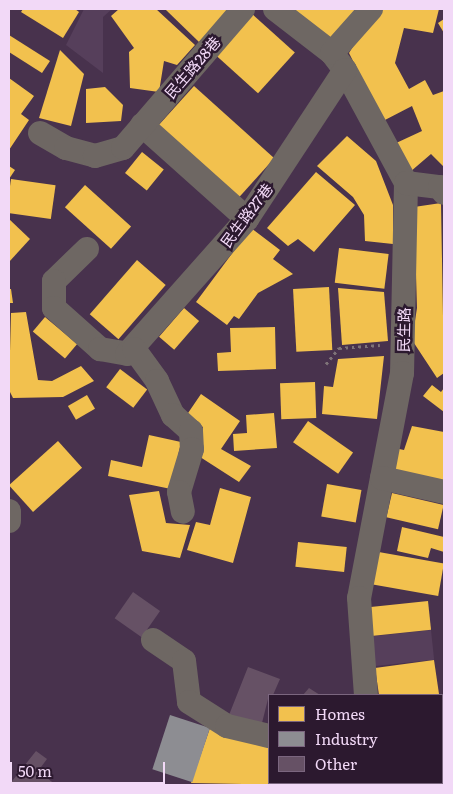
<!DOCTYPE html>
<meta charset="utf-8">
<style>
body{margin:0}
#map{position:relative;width:453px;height:794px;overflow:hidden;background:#48324d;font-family:Literata,"Noto Sans TC",serif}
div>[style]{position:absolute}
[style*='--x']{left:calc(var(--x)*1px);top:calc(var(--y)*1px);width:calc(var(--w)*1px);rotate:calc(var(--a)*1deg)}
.green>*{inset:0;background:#563f5b;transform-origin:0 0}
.homes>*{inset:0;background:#f2c14e;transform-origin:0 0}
.industry>*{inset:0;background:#8d8d92;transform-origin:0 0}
.building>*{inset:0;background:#665165;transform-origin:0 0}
.path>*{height:3px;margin-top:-1.5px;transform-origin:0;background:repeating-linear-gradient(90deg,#7e7378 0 2.5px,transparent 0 6.5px)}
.minor>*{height:24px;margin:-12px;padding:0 12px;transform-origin:12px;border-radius:12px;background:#6e6763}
span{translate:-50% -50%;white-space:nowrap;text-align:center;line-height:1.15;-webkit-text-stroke:5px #2c192f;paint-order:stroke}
.street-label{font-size:15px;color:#f2d9f7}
.frame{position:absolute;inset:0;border:10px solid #f2d9f7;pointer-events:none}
.legend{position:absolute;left:268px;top:694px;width:175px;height:90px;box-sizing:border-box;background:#2c192f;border:1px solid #7b667f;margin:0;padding:6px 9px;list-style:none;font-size:15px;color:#f2d9f7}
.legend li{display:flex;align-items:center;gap:10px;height:25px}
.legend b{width:25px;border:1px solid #7b667f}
.scale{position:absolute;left:10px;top:762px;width:155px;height:22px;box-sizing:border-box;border:2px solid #f2d9f7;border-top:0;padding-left:6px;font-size:15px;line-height:18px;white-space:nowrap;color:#f2d9f7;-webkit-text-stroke:4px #2c192f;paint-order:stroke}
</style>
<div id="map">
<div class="green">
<div style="clip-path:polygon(84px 9px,112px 9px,103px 17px,103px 73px,66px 45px)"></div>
<div style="left:431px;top:630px;width:30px;height:61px;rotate:84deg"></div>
</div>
<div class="homes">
<div style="clip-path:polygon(23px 9px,75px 9px,79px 12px,63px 38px,21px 12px)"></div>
<div style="clip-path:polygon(119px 9px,156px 9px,195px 45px,177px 65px,164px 61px,159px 92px,130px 88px,129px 52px,134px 48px,111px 16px)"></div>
<div style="clip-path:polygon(165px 9px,232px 9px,199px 42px)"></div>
<div style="clip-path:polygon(297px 9px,353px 9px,358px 13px,328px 46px,292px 14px)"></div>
<div style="clip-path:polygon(376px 9px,439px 9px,433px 33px,404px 28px,395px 63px,409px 89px,425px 80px,433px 95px,444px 91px,444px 167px,431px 154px,410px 172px,394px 144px,422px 131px,412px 106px,383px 121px,349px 53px)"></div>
<div style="left:251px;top:13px;width:59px;height:55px;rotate:42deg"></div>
<div style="clip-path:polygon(444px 19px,444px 33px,438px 23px)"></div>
<div style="clip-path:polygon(9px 35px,50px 61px,42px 73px,9px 52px)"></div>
<div style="clip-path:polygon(60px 50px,84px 74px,71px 126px,39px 118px)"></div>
<div style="clip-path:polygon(9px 78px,34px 96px,21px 114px,29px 120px,9px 150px)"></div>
<div style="left:194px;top:86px;width:108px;height:61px;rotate:42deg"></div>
<div style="clip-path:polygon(105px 87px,123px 105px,121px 121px,86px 123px,86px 89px)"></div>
<div style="clip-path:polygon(347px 136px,376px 161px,393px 205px,393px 244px,365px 241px,364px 215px,353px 197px,317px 166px)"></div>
<div style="left:142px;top:152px;width:28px;height:27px;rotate:39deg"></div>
<div style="clip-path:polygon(9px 166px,15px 170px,9px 179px)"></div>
<div style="clip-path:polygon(316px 172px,355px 205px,314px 252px,298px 239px,288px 246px,267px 228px)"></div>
<div style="left:11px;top:179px;width:45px;height:34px;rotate:8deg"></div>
<div style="left:85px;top:185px;width:62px;height:30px;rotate:42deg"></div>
<div style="clip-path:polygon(441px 203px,444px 373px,437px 378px,412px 340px,417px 308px,414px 207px)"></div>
<div style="clip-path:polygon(9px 219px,30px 239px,9px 262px)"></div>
<div style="clip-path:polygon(251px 228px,280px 250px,273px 259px,293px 274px,258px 293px,239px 319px,234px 316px,227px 325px,196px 302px)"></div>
<div style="left:339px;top:248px;width:50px;height:35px;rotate:7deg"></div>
<div style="left:137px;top:260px;width:38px;height:72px;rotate:41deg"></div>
<div style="left:329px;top:287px;width:63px;height:36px;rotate:87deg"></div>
<div style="clip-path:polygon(338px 288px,384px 292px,388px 341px,342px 345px)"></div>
<div style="clip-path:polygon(9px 289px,11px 289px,13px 303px,9px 303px)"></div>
<div style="left:184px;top:308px;width:20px;height:38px;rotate:41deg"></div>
<div style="clip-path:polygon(26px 312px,38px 380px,52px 381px,81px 366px,94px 381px,63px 397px,13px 398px,9px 390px,11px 313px)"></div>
<div style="left:45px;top:317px;width:42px;height:19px;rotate:40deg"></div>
<div style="clip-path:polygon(275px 327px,276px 369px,218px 371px,217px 353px,231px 352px,230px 328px)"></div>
<div style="clip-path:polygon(384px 356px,377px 419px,322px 414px,324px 386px,333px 387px,338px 359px)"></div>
<div style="left:120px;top:369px;width:34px;height:23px;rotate:37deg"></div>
<div style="left:315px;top:382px;width:36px;height:35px;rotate:88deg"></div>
<div style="clip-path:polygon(432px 385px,441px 392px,444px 388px,444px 412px,423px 396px)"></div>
<div style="clip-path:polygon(201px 394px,240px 421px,221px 449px,251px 466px,239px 482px,197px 455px,203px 427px,186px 416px)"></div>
<div style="left:87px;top:395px;width:16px;height:22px;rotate:60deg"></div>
<div style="clip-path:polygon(274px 413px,277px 448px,234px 451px,233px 434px,247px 433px,246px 415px)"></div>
<div style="left:308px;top:421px;width:55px;height:26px;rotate:35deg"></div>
<div style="clip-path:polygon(412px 426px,444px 432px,444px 487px,393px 476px,399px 449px,404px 450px)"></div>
<div style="clip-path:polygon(149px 435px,181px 442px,171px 489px,108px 476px,111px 460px,142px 467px)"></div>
<div style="left:58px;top:441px;width:36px;height:66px;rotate:48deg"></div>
<div style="left:327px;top:484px;width:35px;height:33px;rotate:10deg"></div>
<div style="clip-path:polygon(220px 488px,251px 497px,233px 563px,187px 550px,196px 522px,210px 525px)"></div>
<div style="clip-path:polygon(159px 491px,166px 523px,190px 525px,180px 558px,142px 551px,129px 495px)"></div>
<div style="left:392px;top:493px;width:53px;height:25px;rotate:13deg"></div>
<div style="clip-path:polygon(402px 527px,444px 537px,444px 552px,431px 548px,428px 558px,397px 551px)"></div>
<div style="left:298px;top:542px;width:49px;height:25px;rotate:6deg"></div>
<div style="left:373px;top:551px;width:72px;height:33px;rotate:10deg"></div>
<div style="left:428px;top:601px;width:29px;height:60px;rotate:84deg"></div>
<div style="clip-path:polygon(434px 660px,439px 694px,379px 695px,375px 668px)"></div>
<div style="clip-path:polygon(210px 728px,269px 748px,269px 783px,305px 785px,191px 783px)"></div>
<div style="clip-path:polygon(442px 748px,444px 748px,442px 776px)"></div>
</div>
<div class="industry">
<div style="left:170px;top:715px;width:42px;height:57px;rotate:18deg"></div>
<div style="left:306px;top:783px;width:45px;height:2px"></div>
</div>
<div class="building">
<div style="left:133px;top:592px;width:33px;height:32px;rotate:35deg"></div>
<div style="clip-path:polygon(248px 667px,280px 679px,273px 695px,269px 695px,261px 727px,229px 715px)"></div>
<div style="clip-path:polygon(309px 688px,320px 695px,303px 695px)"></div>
<div style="clip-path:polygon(36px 751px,47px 759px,38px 771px,56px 785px,9px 785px)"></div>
</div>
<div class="path">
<div style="--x:326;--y:364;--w:21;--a:-51"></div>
<div style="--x:339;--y:348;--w:41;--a:-4.2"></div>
<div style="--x:442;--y:715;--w:2;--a:-27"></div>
</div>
<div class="minor">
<div style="--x:275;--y:9;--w:72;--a:37.7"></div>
<div style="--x:332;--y:53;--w:21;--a:53"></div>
<div style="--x:345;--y:70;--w:128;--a:61.6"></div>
<div style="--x:406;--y:183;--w:190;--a:91.2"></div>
<div style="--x:402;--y:373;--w:229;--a:100.8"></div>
<div style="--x:359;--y:598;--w:97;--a:85.9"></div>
<div style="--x:332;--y:53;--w:59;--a:-48.4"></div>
<div style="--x:142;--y:125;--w:141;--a:41.8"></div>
<div style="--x:40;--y:133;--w:30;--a:30"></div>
<div style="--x:66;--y:148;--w:30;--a:15"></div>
<div style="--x:95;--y:156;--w:29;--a:-16"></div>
<div style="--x:123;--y:148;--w:184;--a:-49.2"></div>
<div style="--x:406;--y:183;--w:34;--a:7"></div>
<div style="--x:440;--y:187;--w:7;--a:56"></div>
<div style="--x:87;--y:249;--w:46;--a:135.9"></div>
<div style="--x:54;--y:281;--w:27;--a:90"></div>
<div style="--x:54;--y:308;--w:62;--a:41.7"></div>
<div style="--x:100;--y:349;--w:27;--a:10"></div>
<div style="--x:127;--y:354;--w:181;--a:-48.4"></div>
<div style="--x:247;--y:219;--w:178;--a:-56.7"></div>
<div style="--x:134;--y:349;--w:39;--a:54"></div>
<div style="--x:157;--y:381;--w:38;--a:65"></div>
<div style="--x:173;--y:415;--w:24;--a:42"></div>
<div style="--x:191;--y:431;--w:18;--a:87"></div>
<div style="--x:192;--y:449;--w:45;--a:106.8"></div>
<div style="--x:179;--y:492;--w:20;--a:79"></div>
<div style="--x:382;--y:478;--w:64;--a:12.7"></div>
<div style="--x:9;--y:511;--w:10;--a:90"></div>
<div style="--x:153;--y:640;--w:37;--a:34"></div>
<div style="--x:184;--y:661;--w:41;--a:83"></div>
<div style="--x:189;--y:702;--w:45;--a:32.3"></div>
<div style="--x:227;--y:726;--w:43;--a:13.4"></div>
<div style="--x:384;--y:783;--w:2;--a:90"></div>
</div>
<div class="street-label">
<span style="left:192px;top:67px;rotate:-49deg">民生路28巷</span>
<span style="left:246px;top:215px;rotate:-53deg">民生路27巷</span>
<span style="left:403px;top:330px;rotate:-89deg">民生路</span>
</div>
<div class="frame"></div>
<ul class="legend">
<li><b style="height:14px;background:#f2c14e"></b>Homes</li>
<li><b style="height:14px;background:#8d8d92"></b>Industry</li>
<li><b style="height:14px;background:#665165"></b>Other</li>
</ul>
<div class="scale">50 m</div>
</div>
